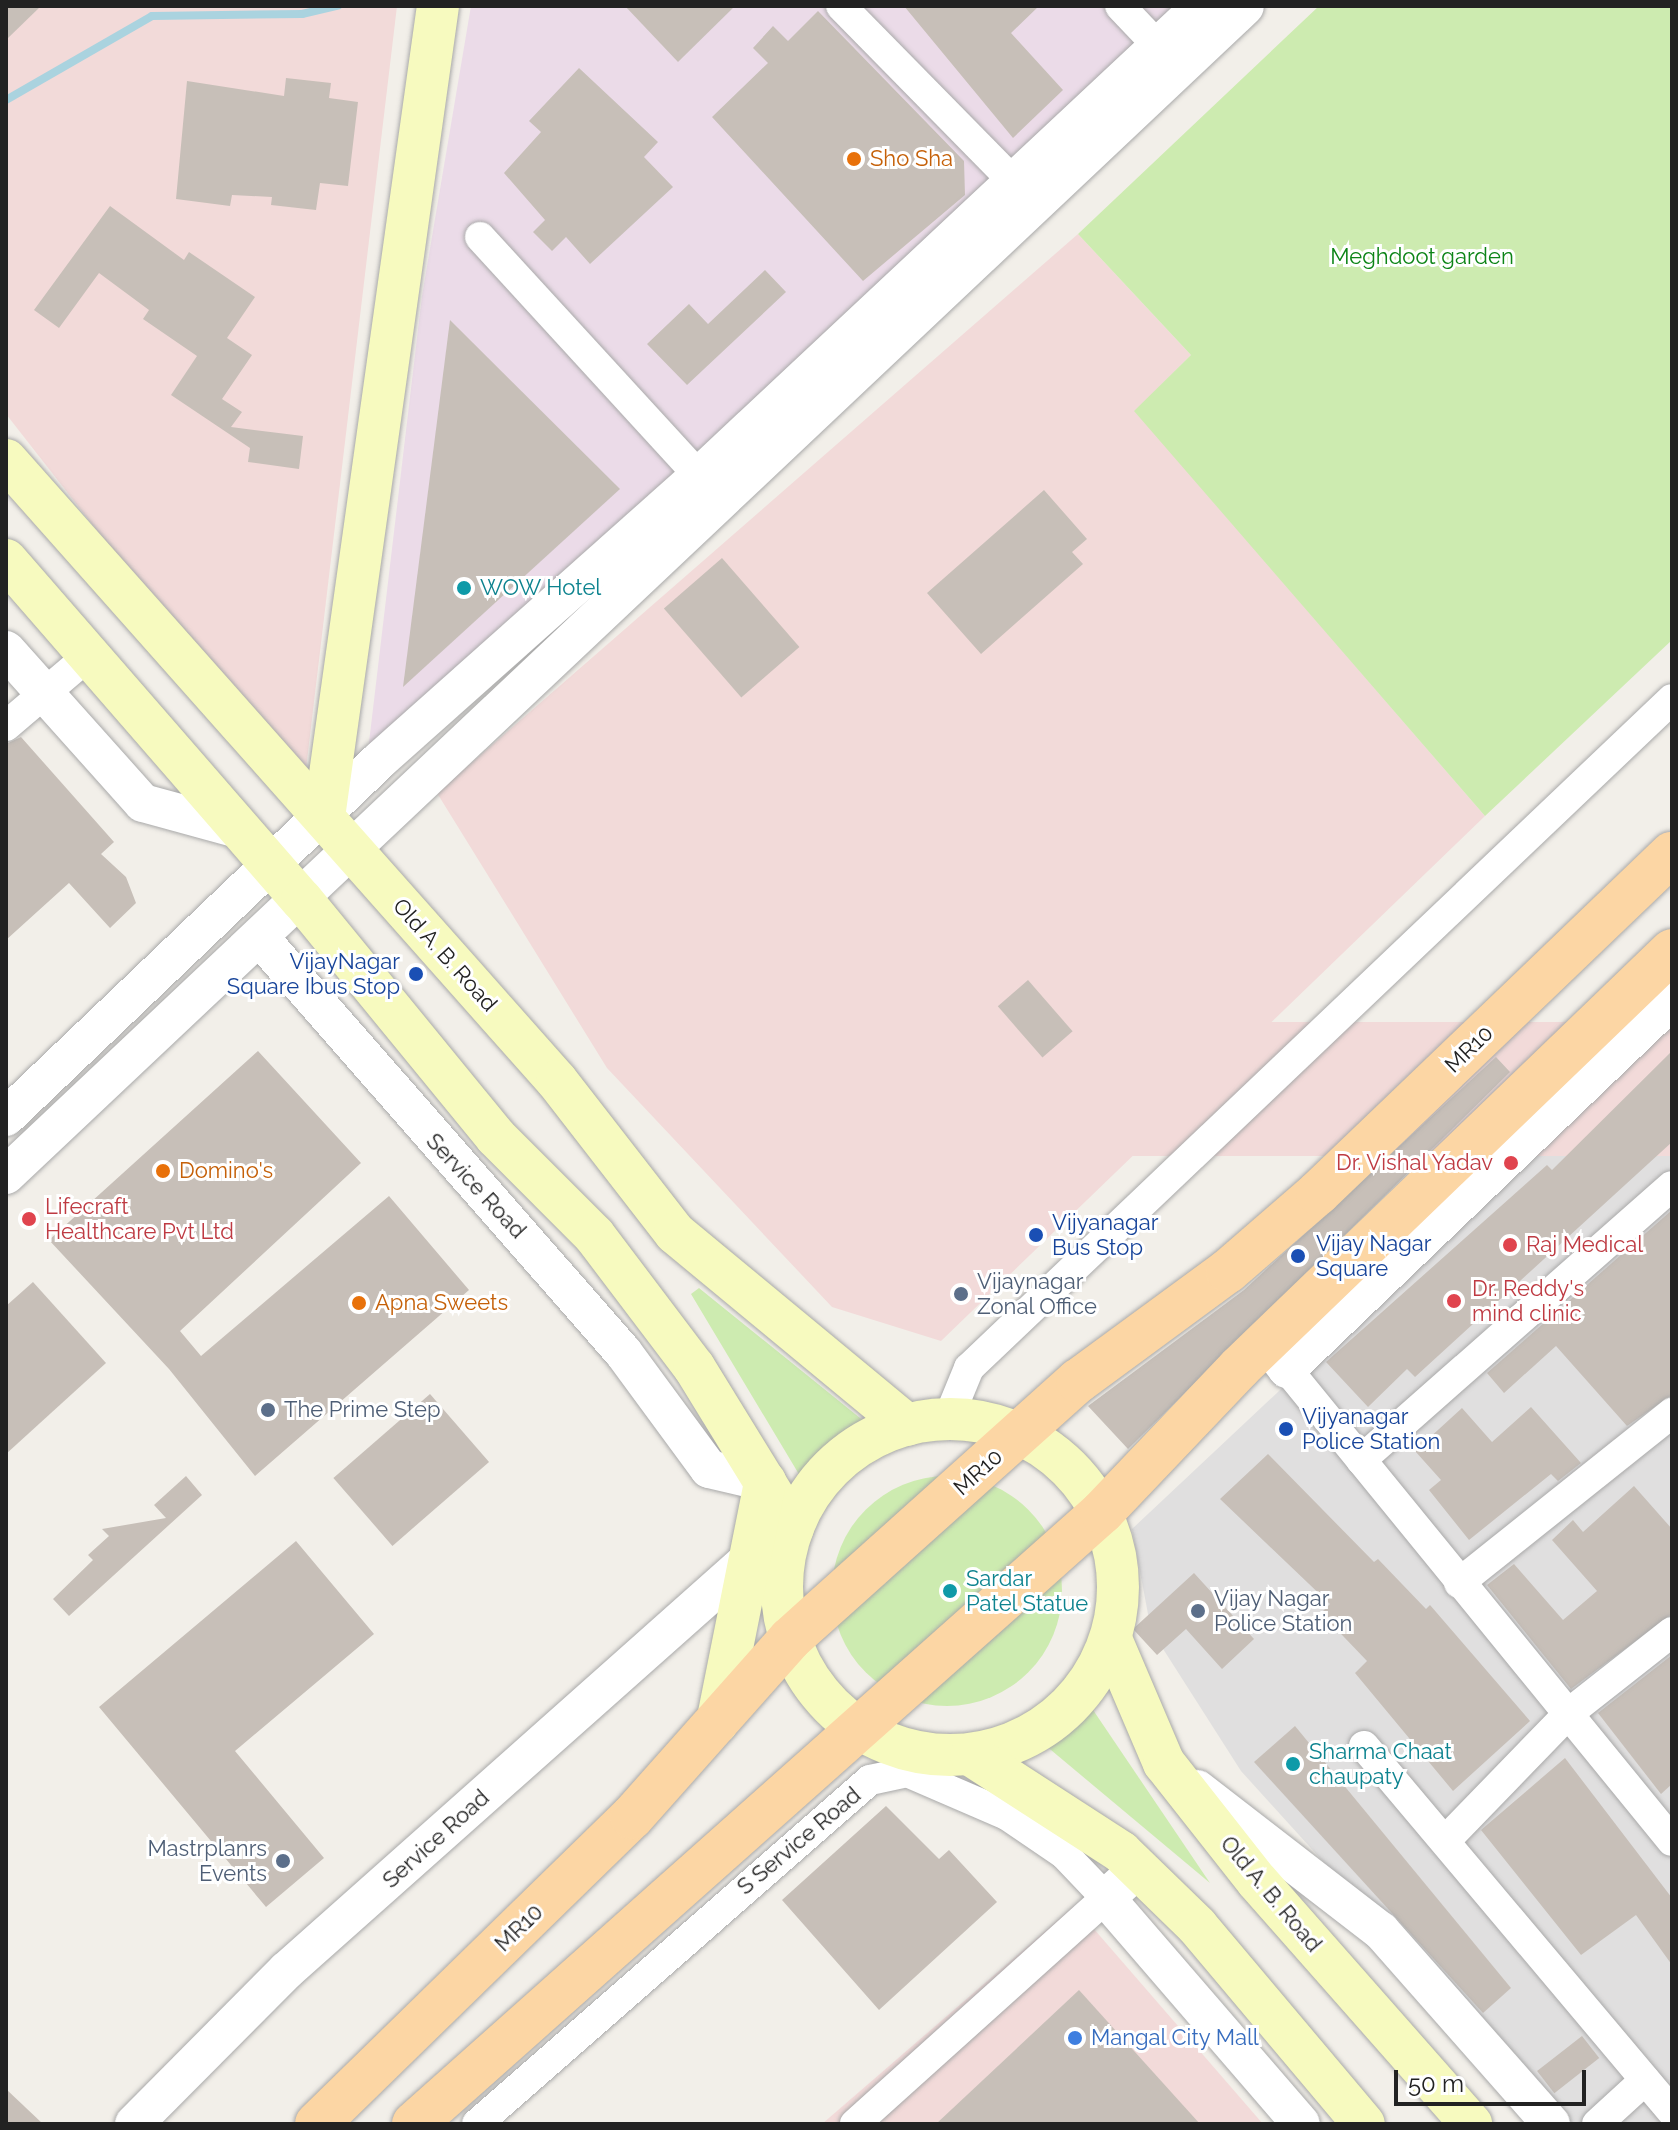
<!DOCTYPE html>
<style>
body{margin:0}
#map{position:relative;width:1678px;height:2130px;overflow:hidden;background:#f2efe9;font-family:Raleway,sans-serif}
div>[style]{position:absolute}
[style*='--x']{left:calc(var(--x)*1px);top:calc(var(--y)*1px);width:calc(var(--w)*1px);rotate:calc(var(--a)*1deg)}
.residential>*{inset:0;background:#e0dfdf}
.commercial>*{inset:0;background:#f2dad9;transform-origin:0 0}
.industrial>*{inset:0;background:#ebdbe8}
.grass>*{inset:0;background:#cdebb0}
.round{border-radius:50%}
.stream>*{height:8px;margin:-4px;padding:0 4px;transform-origin:4px;border-radius:4px;background:#aad3df}
.building>*{inset:0;background:#c7bfb8;transform-origin:0 0}
.roads{filter:drop-shadow(0 0 2px #a9a9a9) drop-shadow(0 0 2px #a9a9a9)}
.minor>*{height:30px;margin:-15px;padding:0 15px;transform-origin:15px;border-radius:15px;background:#fff}
.tertiary>*{height:38px;margin:-19px;padding:0 19px;transform-origin:19px;border-radius:19px;background:#fff}
.secondary>*{height:42px;margin:-21px;padding:0 21px;transform-origin:21px;border-radius:21px;background:#f7fabf}
.secondary>.ring{margin:-21px;padding:0;box-sizing:content-box;background:none;border:42px solid #f7fabf;border-radius:50%}
.primary>*{height:44px;margin:-22px;padding:0 22px;transform-origin:22px;border-radius:22px;background:#fcd6a4}
.dots>*{width:22px;height:22px;translate:-50% -50%;box-sizing:border-box;border:4px solid #fff;border-radius:50%}
span{translate:-50% -50%;white-space:nowrap;text-align:center;line-height:1.15;-webkit-text-stroke:6px #fff;paint-order:stroke}
.food-label{font-size:22px;color:#c56008}
.left{translate:0 -50%;text-align:left}
.park-label{font-size:22px;color:#0c8416}
.culture-label{font-size:22px;color:#0d838f}
.street-label{font-size:22px;color:#222}
.transit-label{font-size:22px;color:#164399}
.right{translate:-100% -50%;text-align:right}
.health-label{font-size:22px;color:#be3a42}
.service-label{font-size:22px;color:#4e5e75}
.shop-label{font-size:22px;color:#366cbe}
.frame{position:absolute;inset:0;border:8px solid #222;pointer-events:none}
.scale{position:absolute;left:1394px;top:2070px;width:192px;height:36px;box-sizing:border-box;border:4px solid #222;border-top:0;padding-left:10px;font-size:24px;line-height:28px;white-space:nowrap;color:#222;-webkit-text-stroke:6px #fff;paint-order:stroke}
</style>
<div id="map">
<div class="residential">
<div style="clip-path:polygon(1672px 1022px,1672px 2124px,1561px 2124px,1241px 1771px,1151px 1630px,1132px 1529px)"></div>
</div>
<div class="commercial">
<div style="clip-path:polygon(6px 6px,397px 6px,303px 794px,6px 414px)"></div>
<div style="clip-path:polygon(1078px 234px,1191px 355px,1135px 411px,1485px 816px,941px 1341px,832px 1307px,607px 1068px,437px 793px)"></div>
<div style="left:1672px;top:1022px;width:134px;height:686px;rotate:90deg"></div>
<div style="clip-path:polygon(1074px 1906px,1263px 2124px,822px 2124px)"></div>
</div>
<div class="industrial">
<div style="clip-path:polygon(471px 6px,1182px 6px,606px 546px,368px 751px,422px 296px)"></div>
</div>
<div class="grass">
<div style="clip-path:polygon(1319px 6px,1672px 6px,1672px 640px,1485px 816px,1134px 411px,1191px 355px,1078px 234px)"></div>
<div style="clip-path:polygon(699px 1288px,865px 1422px,829px 1444px,800px 1476px,691px 1294px)"></div>
<div class="round" style="left:832px;top:1476px;width:230px;height:230px"></div>
<div style="clip-path:polygon(1089px 1704px,1210px 1883px,1045px 1745px)"></div>
</div>
<div class="stream">
<div style="--x:6;--y:100;--w:168;--a:-29.9"></div>
<div style="--x:152;--y:16;--w:150;--a:-0.8"></div>
<div style="--x:302;--y:14;--w:37;--a:-13"></div>
</div>
<div class="building">
<div style="clip-path:polygon(6px 6px,41px 6px,6px 40px)"></div>
<div style="clip-path:polygon(625px 6px,735px 6px,678px 62px)"></div>
<div style="clip-path:polygon(904px 6px,1039px 6px,1011px 33px,1063px 90px,1013px 138px)"></div>
<div style="clip-path:polygon(818px 11px,964px 161px,965px 195px,863px 281px,712px 117px,768px 63px,753px 48px,773px 26px,788px 41px)"></div>
<div style="clip-path:polygon(579px 68px,658px 142px,644px 157px,673px 187px,590px 264px,566px 237px,552px 251px,533px 232px,545px 220px,504px 173px,541px 132px,529px 121px)"></div>
<div style="clip-path:polygon(286px 78px,331px 83px,329px 98px,358px 102px,348px 186px,320px 183px,316px 210px,271px 205px,272px 197px,232px 195px,230px 206px,176px 199px,187px 81px,284px 96px)"></div>
<div style="clip-path:polygon(110px 206px,184px 260px,189px 252px,255px 297px,227px 338px,252px 355px,222px 399px,242px 412px,231px 427px,303px 436px,299px 469px,248px 462px,250px 448px,171px 395px,197px 356px,143px 319px,149px 310px,99px 273px,59px 328px,34px 310px)"></div>
<div style="clip-path:polygon(765px 270px,786px 292px,687px 385px,647px 344px,689px 304px,708px 324px)"></div>
<div style="clip-path:polygon(450px 320px,620px 489px,403px 687px)"></div>
<div style="clip-path:polygon(1044px 490px,1087px 539px,1072px 552px,1083px 564px,981px 654px,927px 593px)"></div>
<div style="left:722px;top:558px;width:118px;height:77px;rotate:49deg"></div>
<div style="clip-path:polygon(21px 737px,114px 842px,101px 854px,126px 877px,136px 903px,110px 928px,69px 883px,6px 940px,6px 744px)"></div>
<div style="left:1028px;top:980px;width:68px;height:40px;rotate:49deg"></div>
<div style="clip-path:polygon(258px 1051px,361px 1163px,180px 1331px,201px 1356px,389px 1196px,469px 1290px,255px 1476px,169px 1369px,49px 1240px)"></div>
<div style="clip-path:polygon(1672px 1051px,1672px 1142px,1415px 1377px,1407px 1369px,1368px 1407px,1326px 1362px,1547px 1165px,1552px 1170px)"></div>
<div style="clip-path:polygon(1496px 1057px,1510px 1072px,1128px 1449px,1088px 1406px,1244px 1290px)"></div>
<div style="clip-path:polygon(1672px 1210px,1672px 1395px,1627px 1426px,1556px 1346px,1504px 1393px,1487px 1373px)"></div>
<div style="clip-path:polygon(33px 1282px,106px 1363px,6px 1454px,6px 1306px)"></div>
<div style="left:430px;top:1394px;width:90px;height:128px;rotate:49deg"></div>
<div style="clip-path:polygon(1531px 1407px,1581px 1463px,1558px 1481px,1551px 1474px,1469px 1540px,1429px 1490px,1441px 1480px,1415px 1451px,1462px 1408px,1492px 1442px)"></div>
<div style="clip-path:polygon(1268px 1454px,1374px 1562px,1378px 1559px,1426px 1609px,1430px 1605px,1530px 1721px,1453px 1791px,1355px 1673px,1367px 1661px,1321px 1613px,1330px 1604px,1220px 1499px)"></div>
<div style="clip-path:polygon(186px 1476px,202px 1495px,69px 1616px,53px 1599px,93px 1560px,88px 1555px,109px 1536px,102px 1529px,166px 1518px,154px 1505px)"></div>
<div style="clip-path:polygon(1634px 1486px,1672px 1529px,1672px 1614px,1571px 1689px,1487px 1585px,1514px 1564px,1563px 1620px,1597px 1591px,1552px 1540px,1573px 1520px,1583px 1532px)"></div>
<div style="clip-path:polygon(296px 1541px,374px 1634px,235px 1751px,324px 1858px,266px 1907px,99px 1707px)"></div>
<div style="clip-path:polygon(1194px 1573px,1254px 1639px,1222px 1669px,1186px 1629px,1157px 1655px,1133px 1629px)"></div>
<div style="clip-path:polygon(1672px 1655px,1672px 1784px,1661px 1794px,1598px 1713px)"></div>
<div style="clip-path:polygon(1295px 1726px,1511px 1988px,1483px 2013px,1254px 1762px)"></div>
<div style="clip-path:polygon(1565px 1758px,1672px 1898px,1672px 1965px,1636px 1915px,1581px 1955px,1481px 1830px)"></div>
<div style="clip-path:polygon(886px 1806px,939px 1859px,949px 1850px,997px 1902px,879px 2010px,782px 1900px)"></div>
<div style="clip-path:polygon(1079px 1990px,1200px 2124px,936px 2124px)"></div>
<div style="left:1582px;top:2036px;width:28px;height:57px;rotate:52deg"></div>
<div style="clip-path:polygon(6px 2089px,43px 2124px,6px 2124px)"></div>
</div>
<div class="roads">
<div class="minor">
<div style="--x:841;--y:6;--w:245;--a:45.5"></div>
<div style="--x:1120;--y:6;--w:55;--a:46.5"></div>
<div style="--x:480;--y:237;--w:324;--a:47.5"></div>
<div style="--x:6;--y:726;--w:105;--a:-40.4"></div>
<div style="--x:1287;--y:1369;--w:609;--a:50.8"></div>
<div style="--x:948;--y:1419;--w:55;--a:-67.6"></div>
<div style="--x:969;--y:1368;--w:970;--a:-43.58"></div>
<div style="--x:1361;--y:1460;--w:414;--a:-41.4"></div>
<div style="--x:1459;--y:1583;--w:273;--a:-38.6"></div>
<div style="--x:1364;--y:1746;--w:478;--a:49.9"></div>
<div style="--x:1446;--y:1840;--w:177;--a:-45.9"></div>
<div style="--x:1569;--y:1713;--w:131;--a:-38.2"></div>
<div style="--x:477;--y:2124;--w:522;--a:-41.2"></div>
<div style="--x:870;--y:1780;--w:38;--a:-12"></div>
<div style="--x:907;--y:1772;--w:109;--a:23.3"></div>
<div style="--x:1007;--y:1815;--w:69;--a:34.4"></div>
<div style="--x:1064;--y:1854;--w:61;--a:46.3"></div>
<div style="--x:1106;--y:1898;--w:338;--a:138"></div>
<div style="--x:1597;--y:2124;--w:65;--a:-42.5"></div>
</div>
<div class="tertiary">
<div style="--x:6;--y:650;--w:205;--a:48.2"></div>
<div style="--x:143;--y:803;--w:98;--a:15.3"></div>
<div style="--x:261;--y:939;--w:549;--a:48.77"></div>
<div style="--x:623;--y:1352;--w:145;--a:53.7"></div>
<div style="--x:709;--y:1469;--w:57;--a:13.1"></div>
<div style="--x:6;--y:1117;--w:518;--a:-43.67"></div>
<div style="--x:381;--y:759;--w:426;--a:-41.7"></div>
<div style="--x:699;--y:476;--w:688;--a:-43.11"></div>
<div style="--x:6;--y:1175;--w:1703;--a:-43.33"></div>
<div style="--x:1266;--y:1341;--w:35;--a:53"></div>
<div style="--x:1287;--y:1369;--w:533;--a:-43.78"></div>
<div style="--x:1197;--y:1789;--w:232;--a:37.7"></div>
<div style="--x:1381;--y:1931;--w:257;--a:48.6"></div>
<div style="--x:1138;--y:1869;--w:43;--a:137.8"></div>
<div style="--x:1106;--y:1898;--w:298;--a:49.2"></div>
<div style="--x:134;--y:2124;--w:216;--a:-45.2"></div>
<div style="--x:286;--y:1971;--w:616;--a:-41.64"></div>
</div>
<div class="secondary">
<div style="--x:6;--y:460;--w:830;--a:48.42"></div>
<div style="--x:557;--y:1081;--w:192;--a:52.2"></div>
<div style="--x:675;--y:1233;--w:301;--a:39.6"></div>
<div style="--x:6;--y:560;--w:451;--a:49"></div>
<div style="--x:302;--y:900;--w:306;--a:50.7"></div>
<div style="--x:496;--y:1137;--w:139;--a:45"></div>
<div style="--x:594;--y:1235;--w:166;--a:52.9"></div>
<div style="--x:694;--y:1367;--w:189;--a:58.4"></div>
<div style="--x:324;--y:817;--w:819;--a:-82"></div>
<div class="ring" style="left:782px;top:1419px;width:294px;height:294px"></div>
<div style="--x:1111;--y:1639;--w:135;--a:66.9"></div>
<div style="--x:1164;--y:1763;--w:150;--a:51.8"></div>
<div style="--x:1257;--y:1881;--w:324;--a:48.6"></div>
<div style="--x:717;--y:1723;--w:246;--a:-78.7"></div>
<div style="--x:971;--y:1755;--w:179;--a:32.9"></div>
<div style="--x:1121;--y:1852;--w:106;--a:44.2"></div>
<div style="--x:1197;--y:1926;--w:259;--a:49.9"></div>
</div>
<div class="primary">
<div style="--x:317;--y:2124;--w:440;--a:-44.3"></div>
<div style="--x:632;--y:1817;--w:238;--a:-48.4"></div>
<div style="--x:790;--y:1639;--w:387;--a:-41.9"></div>
<div style="--x:1078;--y:1381;--w:186;--a:-36.3"></div>
<div style="--x:1228;--y:1271;--w:119;--a:-40.9"></div>
<div style="--x:1318;--y:1193;--w:490;--a:-43.8"></div>
<div style="--x:414;--y:2124;--w:921;--a:-41.65"></div>
<div style="--x:1102;--y:1512;--w:199;--a:-46.4"></div>
<div style="--x:1239;--y:1368;--w:601;--a:-43.92"></div>
</div>
</div>
<div class="dots">
<div style="left:854px;top:159px;background:#e8710a"></div>
<div style="left:464px;top:588px;background:#0f9aa8"></div>
<div style="left:416px;top:974px;background:#1a4fb4"></div>
<div style="left:1511px;top:1163px;background:#e0444e"></div>
<div style="left:163px;top:1171px;background:#e8710a"></div>
<div style="left:29px;top:1219px;background:#e0444e"></div>
<div style="left:1036px;top:1235px;background:#1a4fb4"></div>
<div style="left:1510px;top:1245px;background:#e0444e"></div>
<div style="left:1298px;top:1256px;background:#1a4fb4"></div>
<div style="left:961px;top:1294px;background:#5c6f8a"></div>
<div style="left:1454px;top:1301px;background:#e0444e"></div>
<div style="left:359px;top:1303px;background:#e8710a"></div>
<div style="left:268px;top:1410px;background:#5c6f8a"></div>
<div style="left:1286px;top:1429px;background:#1a4fb4"></div>
<div style="left:950px;top:1591px;background:#0f9aa8"></div>
<div style="left:1198px;top:1611px;background:#5c6f8a"></div>
<div style="left:1293px;top:1764px;background:#0f9aa8"></div>
<div style="left:283px;top:1861px;background:#5c6f8a"></div>
<div style="left:1075px;top:2038px;background:#3f7fe0"></div>
</div>
<div class="food-label">
<span class="left" style="left:870px;top:159px">Sho Sha</span>
<span class="left" style="left:179px;top:1171px">Domino's</span>
<span class="left" style="left:375px;top:1303px">Apna Sweets</span>
</div>
<div class="park-label">
<span style="left:1422px;top:257px">Meghdoot garden</span>
</div>
<div class="culture-label">
<span class="left" style="left:480px;top:588px">WOW Hotel</span>
<span class="left" style="left:966px;top:1591px">Sardar<br>Patel Statue</span>
<span class="left" style="left:1309px;top:1764px">Sharma Chaat<br>chaupaty</span>
</div>
<div class="street-label">
<span style="left:445px;top:955px;rotate:48deg">Old A. B. Road</span>
<span style="left:1469px;top:1049px;rotate:-44deg">MR10</span>
<span style="left:476px;top:1186px;rotate:47deg">Service Road</span>
<span style="left:978px;top:1472px;rotate:-42deg">MR10</span>
<span style="left:436px;top:1839px;rotate:-42deg">Service Road</span>
<span style="left:799px;top:1841px;rotate:-40deg">S Service Road</span>
<span style="left:1271px;top:1894px;rotate:50deg">Old A. B. Road</span>
<span style="left:519px;top:1928px;rotate:-44deg">MR10</span>
</div>
<div class="transit-label">
<span class="right" style="left:400px;top:974px">VijayNagar<br>Square Ibus Stop</span>
<span class="left" style="left:1052px;top:1235px">Vijyanagar<br>Bus Stop</span>
<span class="left" style="left:1316px;top:1256px">Vijay Nagar<br>Square</span>
<span class="left" style="left:1302px;top:1429px">Vijyanagar<br>Police Station</span>
</div>
<div class="health-label">
<span class="right" style="left:1493px;top:1163px">Dr. Vishal Yadav</span>
<span class="left" style="left:45px;top:1219px">Lifecraft<br>Healthcare Pvt Ltd</span>
<span class="left" style="left:1526px;top:1245px">Raj Medical</span>
<span class="left" style="left:1472px;top:1301px">Dr. Reddy's<br>mind clinic</span>
</div>
<div class="service-label">
<span class="left" style="left:977px;top:1294px">Vijaynagar<br>Zonal Office</span>
<span class="left" style="left:284px;top:1410px">The Prime Step</span>
<span class="left" style="left:1214px;top:1611px">Vijay Nagar<br>Police Station</span>
<span class="right" style="left:267px;top:1861px">Mastrplanrs<br>Events</span>
</div>
<div class="shop-label">
<span class="left" style="left:1091px;top:2038px">Mangal City Mall</span>
</div>
<div class="frame"></div>
<div class="scale">50 m</div>
</div>
